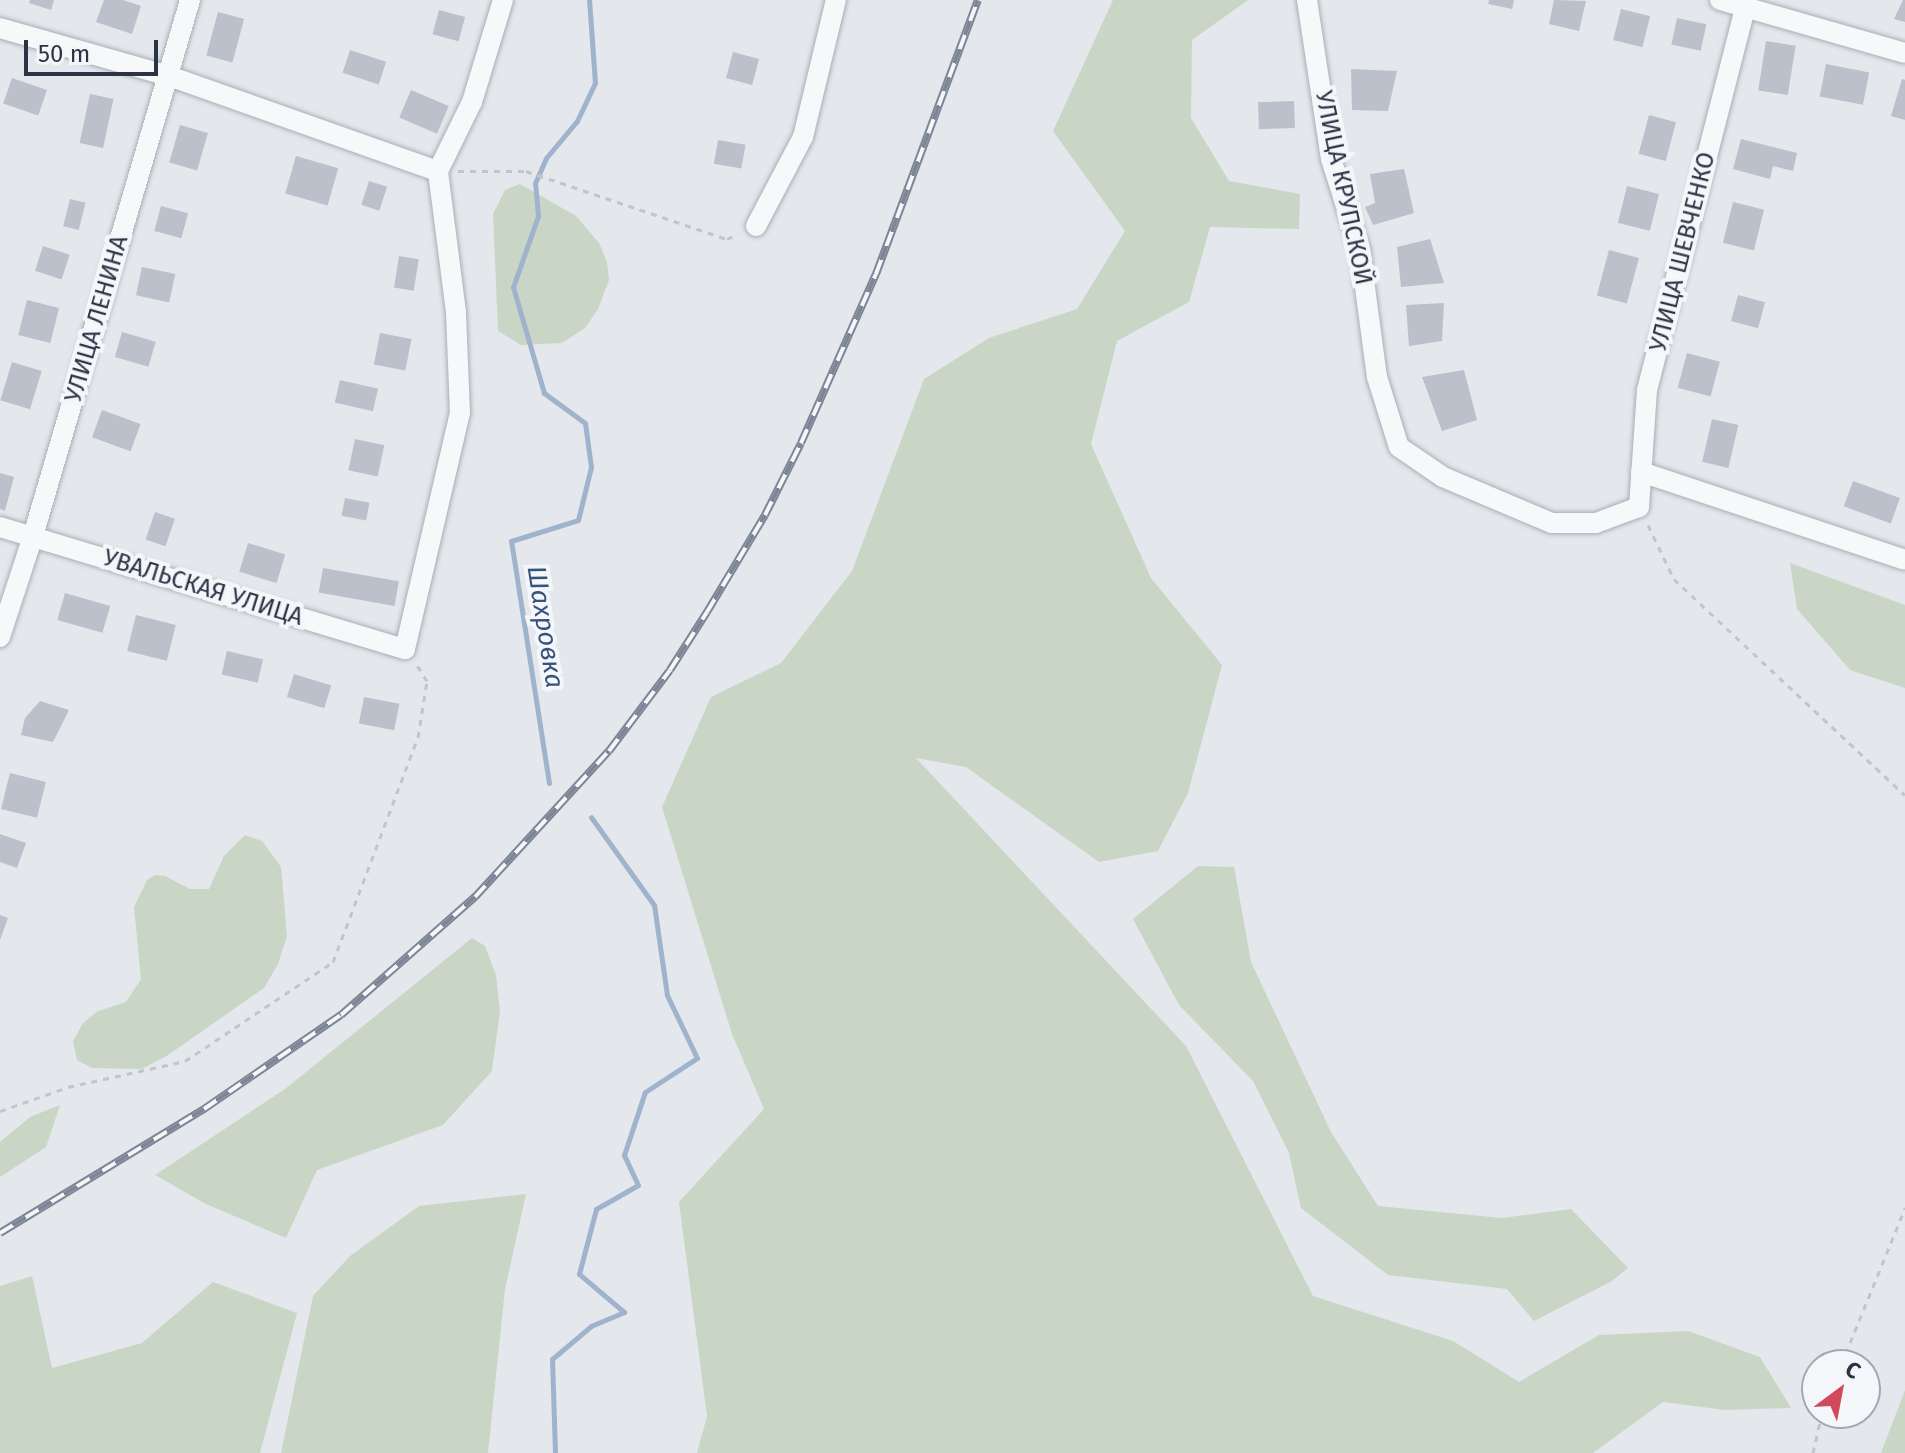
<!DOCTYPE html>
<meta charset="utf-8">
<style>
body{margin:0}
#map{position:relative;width:1905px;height:1453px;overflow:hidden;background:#e4e7ec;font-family:"Fira Sans",sans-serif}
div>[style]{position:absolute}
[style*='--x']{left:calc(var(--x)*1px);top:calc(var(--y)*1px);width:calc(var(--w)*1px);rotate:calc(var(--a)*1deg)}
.green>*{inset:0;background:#c9d6c5}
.stream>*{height:5px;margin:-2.5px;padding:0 2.5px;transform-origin:2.5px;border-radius:2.5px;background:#9fb4cc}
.building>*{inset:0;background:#bbc0ca;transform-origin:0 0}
.path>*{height:3px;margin-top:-1.5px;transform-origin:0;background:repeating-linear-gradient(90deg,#c2c5cb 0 6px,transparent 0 12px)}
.roads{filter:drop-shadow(0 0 2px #a9aeb7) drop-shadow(0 0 2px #a9aeb7)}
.minor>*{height:20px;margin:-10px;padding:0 10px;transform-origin:10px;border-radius:10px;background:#f7f8fa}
.rail>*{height:8px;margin-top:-4px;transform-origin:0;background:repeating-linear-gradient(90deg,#f4f6f9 0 15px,#7d8696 0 30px);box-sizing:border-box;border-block:2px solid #7d8696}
span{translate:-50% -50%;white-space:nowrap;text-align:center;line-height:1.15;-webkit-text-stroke:8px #f4f6f9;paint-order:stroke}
.street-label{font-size:24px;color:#2b3445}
.water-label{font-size:26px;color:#34527a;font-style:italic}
.north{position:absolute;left:1801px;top:1349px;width:80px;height:80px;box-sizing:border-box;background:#f4f6f9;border:2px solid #a4a8b1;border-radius:50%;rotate:32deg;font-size:22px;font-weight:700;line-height:32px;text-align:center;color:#2b3445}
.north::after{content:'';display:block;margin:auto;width:28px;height:36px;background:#d1495b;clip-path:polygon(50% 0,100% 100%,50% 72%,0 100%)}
.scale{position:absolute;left:24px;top:40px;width:134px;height:36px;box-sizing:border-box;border:4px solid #2b3445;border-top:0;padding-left:10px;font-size:24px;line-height:28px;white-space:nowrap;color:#2b3445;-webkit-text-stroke:6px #f4f6f9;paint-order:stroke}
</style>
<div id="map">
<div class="green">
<div style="clip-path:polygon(1113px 0,1248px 0,1192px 40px,1191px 118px,1229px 181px,1300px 194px,1299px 229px,1210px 227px,1189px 302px,1117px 341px,1091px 444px,1151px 578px,1222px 665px,1188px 793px,1158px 851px,1099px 862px,966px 767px,916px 758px,1186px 1046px,1313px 1296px,1453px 1341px,1519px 1382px,1599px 1335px,1688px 1331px,1760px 1357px,1791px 1408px,1725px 1410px,1663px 1402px,1593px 1453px,697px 1453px,707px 1416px,679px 1202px,764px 1109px,732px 1034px,662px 807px,711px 697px,781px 663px,852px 571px,924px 379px,989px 338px,1077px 309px,1125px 231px,1053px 131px)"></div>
<div style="clip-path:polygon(520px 184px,576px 216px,599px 243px,607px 262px,609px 280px,598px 309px,585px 328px,562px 343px,521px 345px,498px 331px,493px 214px,505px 190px)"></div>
<div style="clip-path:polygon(1790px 563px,1905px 605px,1905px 688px,1850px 670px,1797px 609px)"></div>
<div style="clip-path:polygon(245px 835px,262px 841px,281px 867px,287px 936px,278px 964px,264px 988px,168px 1055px,142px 1069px,92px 1068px,77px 1060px,73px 1041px,83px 1023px,98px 1011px,126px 1002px,141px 979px,134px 907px,147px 880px,155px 875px,165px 876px,190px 889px,209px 889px,224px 856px)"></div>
<div style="clip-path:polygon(1198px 866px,1234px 867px,1251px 962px,1331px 1132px,1378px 1206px,1502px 1218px,1571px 1209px,1628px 1268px,1612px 1281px,1534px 1321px,1507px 1289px,1388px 1275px,1301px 1208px,1289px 1153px,1253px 1081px,1179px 1005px,1133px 919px)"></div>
<div style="clip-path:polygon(472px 938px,485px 946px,496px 975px,500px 1011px,492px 1071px,443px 1125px,317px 1170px,286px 1238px,206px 1204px,155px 1175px,285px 1089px)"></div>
<div style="clip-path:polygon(60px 1105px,46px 1147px,0 1177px,0 1142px,30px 1117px)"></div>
<div style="clip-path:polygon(526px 1194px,505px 1289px,488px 1453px,281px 1453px,313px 1296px,350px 1256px,419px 1206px)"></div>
<div style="clip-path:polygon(32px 1276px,52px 1368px,142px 1343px,213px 1282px,297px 1313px,260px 1453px,0 1453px,0 1286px)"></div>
<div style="clip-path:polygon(1905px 1390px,1905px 1453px,1881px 1453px)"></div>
</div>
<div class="stream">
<div style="--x:549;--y:783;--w:245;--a:-98.9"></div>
<div style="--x:511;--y:541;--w:70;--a:-17.4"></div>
<div style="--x:578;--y:520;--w:55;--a:-76.2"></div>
<div style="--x:591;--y:467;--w:44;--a:-97.8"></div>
<div style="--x:585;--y:423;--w:51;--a:-143.8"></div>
<div style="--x:544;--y:393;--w:110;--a:-106.3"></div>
<div style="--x:513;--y:287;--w:75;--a:-70.6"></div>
<div style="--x:538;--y:216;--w:33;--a:-95"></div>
<div style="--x:535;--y:183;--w:27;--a:-66"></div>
<div style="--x:546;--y:158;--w:48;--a:-50"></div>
<div style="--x:577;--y:121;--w:42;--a:-64.7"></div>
<div style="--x:595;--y:83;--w:83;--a:-94.1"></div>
<div style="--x:555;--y:1453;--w:94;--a:-91.8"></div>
<div style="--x:552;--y:1359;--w:51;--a:-40.2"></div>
<div style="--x:591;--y:1326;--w:36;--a:-23"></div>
<div style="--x:624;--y:1312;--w:59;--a:-139.8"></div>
<div style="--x:579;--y:1274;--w:67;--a:-75.3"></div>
<div style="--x:596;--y:1209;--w:48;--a:-29.7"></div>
<div style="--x:638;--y:1185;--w:33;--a:-115"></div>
<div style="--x:624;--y:1155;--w:66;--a:-71.6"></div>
<div style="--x:645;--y:1092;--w:62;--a:-33.2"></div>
<div style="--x:697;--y:1058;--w:70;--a:-115.5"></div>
<div style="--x:667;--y:995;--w:91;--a:-98.2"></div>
<div style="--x:654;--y:905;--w:108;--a:-125.6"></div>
</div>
<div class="building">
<div style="clip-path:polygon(30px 0,54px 0,51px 10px,29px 3px)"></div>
<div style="clip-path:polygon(104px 0,123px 0,141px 6px,132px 34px,96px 22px)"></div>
<div style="clip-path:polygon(1489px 0,1514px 0,1512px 9px,1488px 4px)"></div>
<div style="clip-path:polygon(1554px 0,1586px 1px,1579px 31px,1549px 24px)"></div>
<div style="clip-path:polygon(1903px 0,1905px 0,1905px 22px,1894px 19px)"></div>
<div style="left:1621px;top:9px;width:30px;height:32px;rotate:14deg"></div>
<div style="left:439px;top:10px;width:27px;height:25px;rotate:15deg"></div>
<div style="left:218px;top:12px;width:27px;height:45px;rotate:15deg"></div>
<div style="left:1677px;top:18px;width:30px;height:27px;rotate:12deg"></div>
<div style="left:1766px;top:41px;width:30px;height:50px;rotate:9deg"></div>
<div style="left:350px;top:50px;width:38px;height:24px;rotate:18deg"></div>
<div style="left:733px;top:52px;width:27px;height:27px;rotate:15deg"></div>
<div style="left:1826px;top:64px;width:44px;height:33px;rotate:11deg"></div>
<div style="clip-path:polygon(1351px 69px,1397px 71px,1388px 111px,1352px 110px)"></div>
<div style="left:12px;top:78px;width:37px;height:27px;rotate:19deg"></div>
<div style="clip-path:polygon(1902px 79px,1905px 80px,1905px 120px,1891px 116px)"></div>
<div style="left:411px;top:90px;width:41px;height:30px;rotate:23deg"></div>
<div style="left:90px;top:94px;width:24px;height:50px;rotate:12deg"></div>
<div style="left:1294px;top:101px;width:27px;height:36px;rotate:88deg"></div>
<div style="left:1649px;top:115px;width:28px;height:40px;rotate:15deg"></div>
<div style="left:180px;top:125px;width:29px;height:39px;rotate:16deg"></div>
<div style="clip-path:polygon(1741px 139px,1797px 153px,1793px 171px,1773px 166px,1770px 179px,1733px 169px)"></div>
<div style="left:718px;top:140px;width:28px;height:24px;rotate:10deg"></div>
<div style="left:296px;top:156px;width:44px;height:39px;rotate:16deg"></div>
<div style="clip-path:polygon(1404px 169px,1414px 213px,1373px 225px,1365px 207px,1375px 203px,1370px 174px)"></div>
<div style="left:369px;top:181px;width:19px;height:25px;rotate:18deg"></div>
<div style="left:1627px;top:186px;width:33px;height:38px;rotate:14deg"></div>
<div style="left:70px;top:199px;width:16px;height:28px;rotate:14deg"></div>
<div style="left:1733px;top:202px;width:32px;height:42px;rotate:14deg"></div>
<div style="left:161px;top:206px;width:28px;height:26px;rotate:15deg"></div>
<div style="clip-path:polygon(1430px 239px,1444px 283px,1401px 287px,1397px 247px)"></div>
<div style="left:43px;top:246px;width:28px;height:26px;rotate:18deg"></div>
<div style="left:1609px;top:250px;width:31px;height:47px;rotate:15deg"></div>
<div style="left:399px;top:256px;width:20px;height:32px;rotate:9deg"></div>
<div style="left:142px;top:267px;width:34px;height:29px;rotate:12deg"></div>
<div style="left:1738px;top:295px;width:28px;height:27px;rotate:15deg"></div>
<div style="left:27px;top:300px;width:33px;height:36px;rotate:14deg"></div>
<div style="clip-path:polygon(1444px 303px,1442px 341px,1409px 346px,1406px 305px)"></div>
<div style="left:122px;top:332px;width:35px;height:26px;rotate:16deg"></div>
<div style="left:380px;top:333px;width:32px;height:32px;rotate:11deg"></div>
<div style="left:1687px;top:353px;width:34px;height:36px;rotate:15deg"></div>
<div style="left:12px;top:362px;width:31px;height:40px;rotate:17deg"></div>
<div style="clip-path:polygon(1464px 370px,1477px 420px,1442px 431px,1422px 377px)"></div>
<div style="left:340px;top:380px;width:39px;height:23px;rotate:13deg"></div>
<div style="left:102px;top:410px;width:41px;height:29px;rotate:20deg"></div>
<div style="left:1712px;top:419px;width:27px;height:44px;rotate:13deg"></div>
<div style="left:355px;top:439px;width:30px;height:32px;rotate:12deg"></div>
<div style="clip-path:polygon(0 473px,14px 477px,5px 511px,0 509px)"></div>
<div style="left:1853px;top:481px;width:50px;height:27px;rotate:20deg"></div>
<div style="left:345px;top:498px;width:25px;height:18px;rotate:11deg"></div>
<div style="left:155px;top:512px;width:21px;height:29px;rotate:19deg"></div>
<div style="left:248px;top:543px;width:39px;height:30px;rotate:17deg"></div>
<div style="left:323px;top:568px;width:77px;height:25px;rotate:10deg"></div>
<div style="left:65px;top:593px;width:47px;height:28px;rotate:16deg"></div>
<div style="left:136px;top:615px;width:41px;height:37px;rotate:14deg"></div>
<div style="left:227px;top:651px;width:37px;height:24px;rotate:13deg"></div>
<div style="left:294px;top:674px;width:39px;height:24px;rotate:17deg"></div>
<div style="left:364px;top:697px;width:36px;height:27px;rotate:11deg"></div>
<div style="clip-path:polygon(40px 701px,69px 710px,53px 742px,21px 735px,25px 718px)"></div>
<div style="left:10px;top:773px;width:37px;height:37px;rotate:14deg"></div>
<div style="clip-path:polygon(0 834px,26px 843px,17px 868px,0 862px)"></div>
<div style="clip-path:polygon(0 915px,8px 918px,0 940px)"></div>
</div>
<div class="path">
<div style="--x:458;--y:171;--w:68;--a:0"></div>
<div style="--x:526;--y:171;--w:212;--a:18.7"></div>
<div style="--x:727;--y:239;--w:12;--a:-24"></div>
<div style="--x:1648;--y:525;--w:60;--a:64.3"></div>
<div style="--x:1674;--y:579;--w:316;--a:43.1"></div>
<div style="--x:0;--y:1111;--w:72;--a:-19.4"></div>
<div style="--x:68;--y:1087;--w:120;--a:-12.5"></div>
<div style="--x:185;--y:1061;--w:178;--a:-33.8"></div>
<div style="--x:333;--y:962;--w:241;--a:-69.3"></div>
<div style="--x:418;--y:737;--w:57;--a:-80.9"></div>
<div style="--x:427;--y:681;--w:19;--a:-122"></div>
<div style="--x:1841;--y:1365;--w:170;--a:-67.8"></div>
<div style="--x:1813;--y:1453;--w:41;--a:-77.3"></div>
</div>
<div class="roads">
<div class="minor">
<div style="--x:1307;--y:0;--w:161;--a:81.4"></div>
<div style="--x:1331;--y:159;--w:96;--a:72.3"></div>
<div style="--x:1360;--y:250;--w:128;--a:82.4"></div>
<div style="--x:1377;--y:377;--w:73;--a:72.6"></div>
<div style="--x:1399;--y:447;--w:53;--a:34.3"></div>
<div style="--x:1443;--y:477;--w:118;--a:22.9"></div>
<div style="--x:1552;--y:523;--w:44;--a:0"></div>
<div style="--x:1596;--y:523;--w:46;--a:-20.4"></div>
<div style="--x:1639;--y:507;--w:117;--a:-86.1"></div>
<div style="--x:1647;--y:390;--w:403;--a:-75.6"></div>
<div style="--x:1720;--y:0;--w:192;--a:16"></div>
<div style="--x:0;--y:28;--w:176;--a:15.9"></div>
<div style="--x:169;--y:76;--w:285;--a:19.5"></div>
<div style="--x:756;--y:226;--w:101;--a:-62.2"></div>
<div style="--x:803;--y:137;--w:141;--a:-76.5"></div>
<div style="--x:1641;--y:472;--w:278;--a:18.4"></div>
<div style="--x:0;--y:527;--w:423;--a:16.8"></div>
<div style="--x:405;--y:649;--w:242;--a:-76.9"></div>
<div style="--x:460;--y:413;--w:101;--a:-92.3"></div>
<div style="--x:456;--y:312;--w:142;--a:-97.3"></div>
<div style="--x:438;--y:171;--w:77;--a:-63.8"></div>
<div style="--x:472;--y:102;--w:107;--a:-73.1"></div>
<div style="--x:0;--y:637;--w:106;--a:-71.9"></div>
<div style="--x:33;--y:536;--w:559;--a:-73.67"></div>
</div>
</div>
<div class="rail">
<div style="--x:0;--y:1233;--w:239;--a:-31.3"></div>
<div style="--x:204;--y:1109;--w:166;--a:-34.5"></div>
<div style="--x:341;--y:1015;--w:179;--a:-41.4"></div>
<div style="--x:475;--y:897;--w:198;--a:-47.5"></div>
<div style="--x:609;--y:751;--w:101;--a:-53"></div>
<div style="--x:670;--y:670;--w:69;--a:-57.5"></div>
<div style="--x:707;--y:612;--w:113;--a:-59.1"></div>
<div style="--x:765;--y:515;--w:80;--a:-63.4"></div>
<div style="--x:801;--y:443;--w:185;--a:-66.1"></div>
<div style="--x:876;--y:274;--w:292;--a:-69.6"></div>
</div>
<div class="street-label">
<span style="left:1343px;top:188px;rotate:78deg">УЛИЦА КРУПСКОЙ</span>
<span style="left:1683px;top:252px;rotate:-76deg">УЛИЦА ШЕВЧЕНКО</span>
<span style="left:97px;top:319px;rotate:-74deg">УЛИЦА ЛЕНИНА</span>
<span style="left:203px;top:588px;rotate:17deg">УВАЛЬСКАЯ УЛИЦА</span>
</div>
<div class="water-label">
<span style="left:545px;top:627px;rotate:81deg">Шахровка</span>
</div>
<div class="north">С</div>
<div class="scale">50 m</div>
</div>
